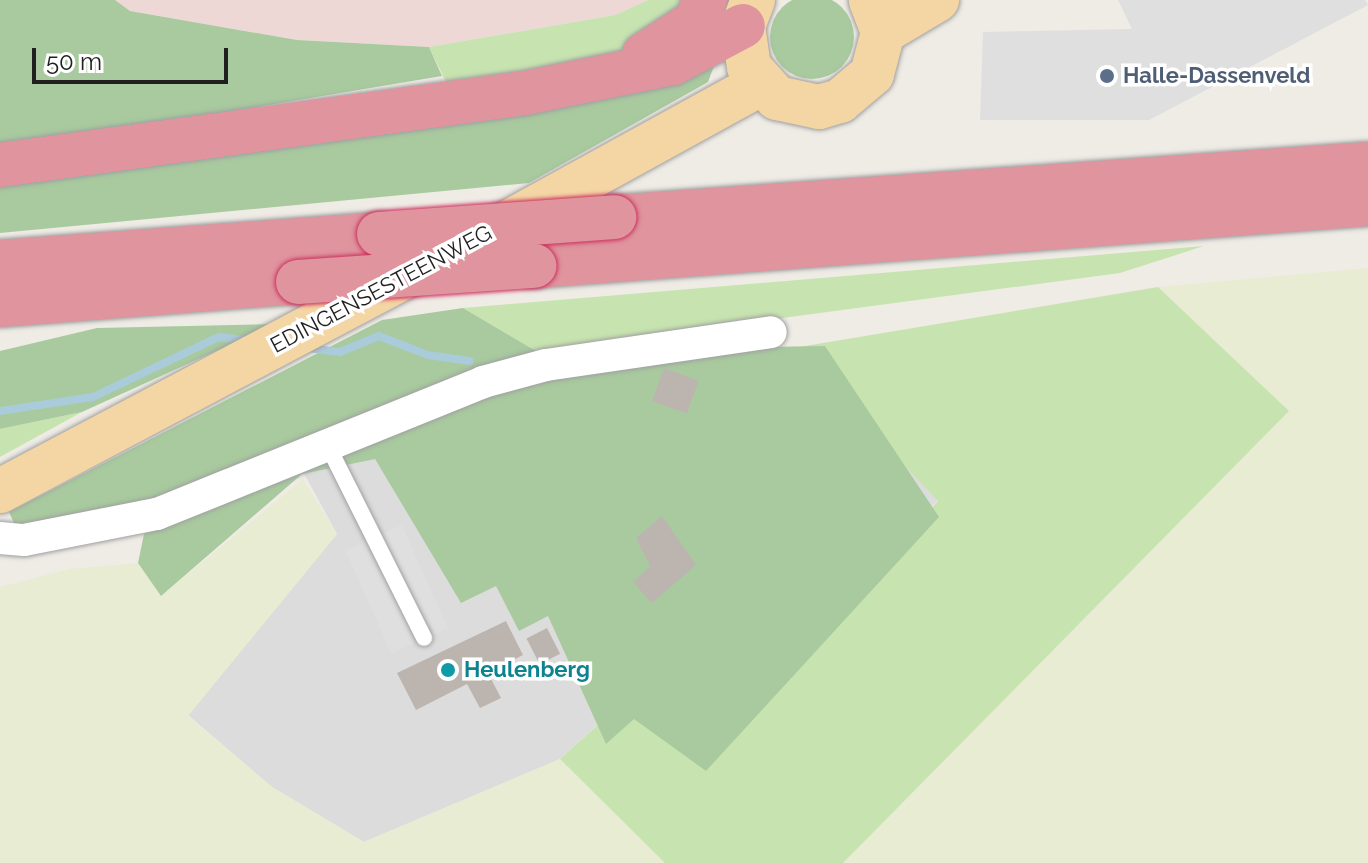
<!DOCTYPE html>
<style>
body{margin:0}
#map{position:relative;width:1368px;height:863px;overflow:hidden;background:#efece6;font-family:Raleway,sans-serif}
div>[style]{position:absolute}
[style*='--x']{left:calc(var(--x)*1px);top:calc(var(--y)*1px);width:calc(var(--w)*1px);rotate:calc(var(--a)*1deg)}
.residential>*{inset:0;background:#dddcdc}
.commercial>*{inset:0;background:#eed8d6}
.farmland>*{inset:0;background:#e8ecd2}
.grass>*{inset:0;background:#c7e4b0}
.forest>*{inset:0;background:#a8ca9e}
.round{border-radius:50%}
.parking>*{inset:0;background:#dfdfdf;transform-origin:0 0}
.stream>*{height:8px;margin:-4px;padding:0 4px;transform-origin:4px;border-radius:4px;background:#aacbd9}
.building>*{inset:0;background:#bcb5af;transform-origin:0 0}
.roads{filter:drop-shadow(0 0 2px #a0a0a0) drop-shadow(0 0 2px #a0a0a0)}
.service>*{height:16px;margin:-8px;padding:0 8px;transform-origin:8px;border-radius:8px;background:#fff}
.minor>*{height:32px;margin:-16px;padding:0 16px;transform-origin:16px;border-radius:16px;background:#fff}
.primary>*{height:44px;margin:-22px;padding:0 22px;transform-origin:22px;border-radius:22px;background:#f4d6a5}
.motorway>*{height:44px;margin:-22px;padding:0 22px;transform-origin:22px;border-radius:22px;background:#df949e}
.bridges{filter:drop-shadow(0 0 2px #cc335f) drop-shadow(0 0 2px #cc335f)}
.motorway-bridge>*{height:44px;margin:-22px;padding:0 22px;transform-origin:22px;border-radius:22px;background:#df949e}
.dots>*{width:22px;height:22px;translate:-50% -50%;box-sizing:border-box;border:4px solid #fff;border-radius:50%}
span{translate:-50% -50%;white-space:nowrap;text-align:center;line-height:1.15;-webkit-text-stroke:7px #fff;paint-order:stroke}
.service-label{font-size:22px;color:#4e5e75;font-weight:700}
.left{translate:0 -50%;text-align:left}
.street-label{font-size:22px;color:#1f1f1f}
.culture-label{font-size:22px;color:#0d838f;font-weight:700}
.scale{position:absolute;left:32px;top:48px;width:196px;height:36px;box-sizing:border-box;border:4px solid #1f1f1f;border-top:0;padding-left:10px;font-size:24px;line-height:28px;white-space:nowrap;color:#1f1f1f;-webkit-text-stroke:6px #fff;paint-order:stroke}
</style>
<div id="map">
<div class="residential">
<div style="clip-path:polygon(793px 348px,938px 500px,700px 750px,631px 694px,560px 759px,364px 842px,272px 787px,188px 715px,337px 534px,301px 468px)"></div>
</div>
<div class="commercial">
<div style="clip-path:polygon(115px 0,648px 0,615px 15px,429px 47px,297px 40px,130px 11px)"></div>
</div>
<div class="farmland">
<div style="clip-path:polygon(1368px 268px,1368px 863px,843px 863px,1289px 411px,1158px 287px)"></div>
<div style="clip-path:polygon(303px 479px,337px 534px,188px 716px,272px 787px,364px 842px,560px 759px,665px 863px,0 863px,0 587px,69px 569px,138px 563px,161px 596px)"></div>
</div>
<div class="grass">
<div style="clip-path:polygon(648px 0,693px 0,619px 54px,548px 69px,446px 82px,429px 47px,615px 15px)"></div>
<div style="clip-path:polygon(1204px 246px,1120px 273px,536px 351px,463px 308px)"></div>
<div style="clip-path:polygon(1158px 287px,1289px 411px,843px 863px,665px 863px,560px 759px,632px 694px,700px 749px,938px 501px,793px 348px)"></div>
<div style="clip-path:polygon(82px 412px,0 457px,0 429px)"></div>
</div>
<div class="forest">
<div class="round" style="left:770px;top:-5px;width:84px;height:84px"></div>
<div style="clip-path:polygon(0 0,115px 0,130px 11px,297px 40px,429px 47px,442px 76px,0 150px)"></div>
<div style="clip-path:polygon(717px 58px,708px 82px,529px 183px,0 233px,0 183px,488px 120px)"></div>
<div style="clip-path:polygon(463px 308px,536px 351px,825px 346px,939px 517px,706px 771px,634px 719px,606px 744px,548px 616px,519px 631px,496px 586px,461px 603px,375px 459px,302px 474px,161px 596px,138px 563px,144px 534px,265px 483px,15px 525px,9px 512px,382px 320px)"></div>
<div style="clip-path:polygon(275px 324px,82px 412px,0 429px,0 351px,97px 328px)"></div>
</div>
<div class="parking">
<div style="clip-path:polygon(1118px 0,1365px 0,1368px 5px,1149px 120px,980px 120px,983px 32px,1132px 29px)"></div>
<div style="left:402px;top:525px;width:113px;height:62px;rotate:66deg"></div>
</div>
<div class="stream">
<div style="--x:307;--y:348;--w:33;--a:7"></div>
<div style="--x:340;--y:352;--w:42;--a:-22.3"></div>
<div style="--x:379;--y:336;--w:53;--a:21.2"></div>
<div style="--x:428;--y:355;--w:42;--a:8.1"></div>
<div style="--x:0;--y:411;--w:94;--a:-8.6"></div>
<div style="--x:93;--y:397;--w:140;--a:-25.5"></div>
<div style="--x:219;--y:337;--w:31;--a:7"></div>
</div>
<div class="building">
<div style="left:664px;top:368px;width:37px;height:35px;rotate:20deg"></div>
<div style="clip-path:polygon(662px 516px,696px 565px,652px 603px,633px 582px,650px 566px,636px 538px)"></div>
<div style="clip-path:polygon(506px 621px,523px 655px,488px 673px,501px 698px,480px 708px,467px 684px,416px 710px,397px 673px)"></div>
<div style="left:547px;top:628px;width:29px;height:23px;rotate:63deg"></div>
</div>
<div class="roads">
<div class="service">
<div style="--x:326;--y:442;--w:219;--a:63.4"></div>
</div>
<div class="minor">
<div style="--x:0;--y:538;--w:24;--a:5"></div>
<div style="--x:24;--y:540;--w:136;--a:-11.1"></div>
<div style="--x:157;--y:514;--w:352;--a:-22"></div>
<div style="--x:483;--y:382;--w:65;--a:-15.1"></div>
<div style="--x:546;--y:365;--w:227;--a:-8.3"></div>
</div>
<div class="primary">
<div style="--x:753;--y:0;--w:28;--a:111"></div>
<div style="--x:743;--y:26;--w:41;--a:81.7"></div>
<div style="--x:749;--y:67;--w:42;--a:47.9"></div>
<div style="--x:777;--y:98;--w:43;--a:12.1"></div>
<div style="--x:819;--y:107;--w:22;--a:-16"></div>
<div style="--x:840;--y:101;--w:42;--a:-40.2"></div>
<div style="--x:872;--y:74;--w:43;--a:-75.3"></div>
<div style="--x:883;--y:32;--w:34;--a:-111"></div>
<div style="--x:883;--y:32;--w:63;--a:-30.7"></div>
<div style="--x:500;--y:227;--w:297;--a:-28.8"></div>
<div style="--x:0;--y:491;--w:468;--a:-27.9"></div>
</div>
<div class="motorway">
<div style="--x:644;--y:55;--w:62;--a:-33.2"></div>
<div style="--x:696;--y:21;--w:23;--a:-67"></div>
<div style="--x:0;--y:165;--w:530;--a:-7.81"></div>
<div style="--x:525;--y:93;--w:151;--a:-11.5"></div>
<div style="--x:673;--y:63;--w:79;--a:-27.9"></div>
<div style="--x:614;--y:217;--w:756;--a:-4.02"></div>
<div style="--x:0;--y:262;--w:380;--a:-4.2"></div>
<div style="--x:534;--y:266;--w:836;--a:-4.25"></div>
<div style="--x:0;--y:305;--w:299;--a:-4.4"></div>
</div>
</div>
<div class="bridges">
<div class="motorway-bridge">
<div style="--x:379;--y:234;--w:236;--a:-4.1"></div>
<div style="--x:298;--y:282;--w:237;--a:-3.9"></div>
</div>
</div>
<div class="dots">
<div style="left:1107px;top:76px;background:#5c6f8a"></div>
<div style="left:448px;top:670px;background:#0f9aa8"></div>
</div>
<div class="service-label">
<span class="left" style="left:1123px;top:76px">Halle-Dassenveld</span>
</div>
<div class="street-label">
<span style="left:381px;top:289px;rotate:-28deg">EDINGENSESTEENWEG</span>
</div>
<div class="culture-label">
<span class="left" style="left:464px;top:670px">Heulenberg</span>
</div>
<div class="scale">50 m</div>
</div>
